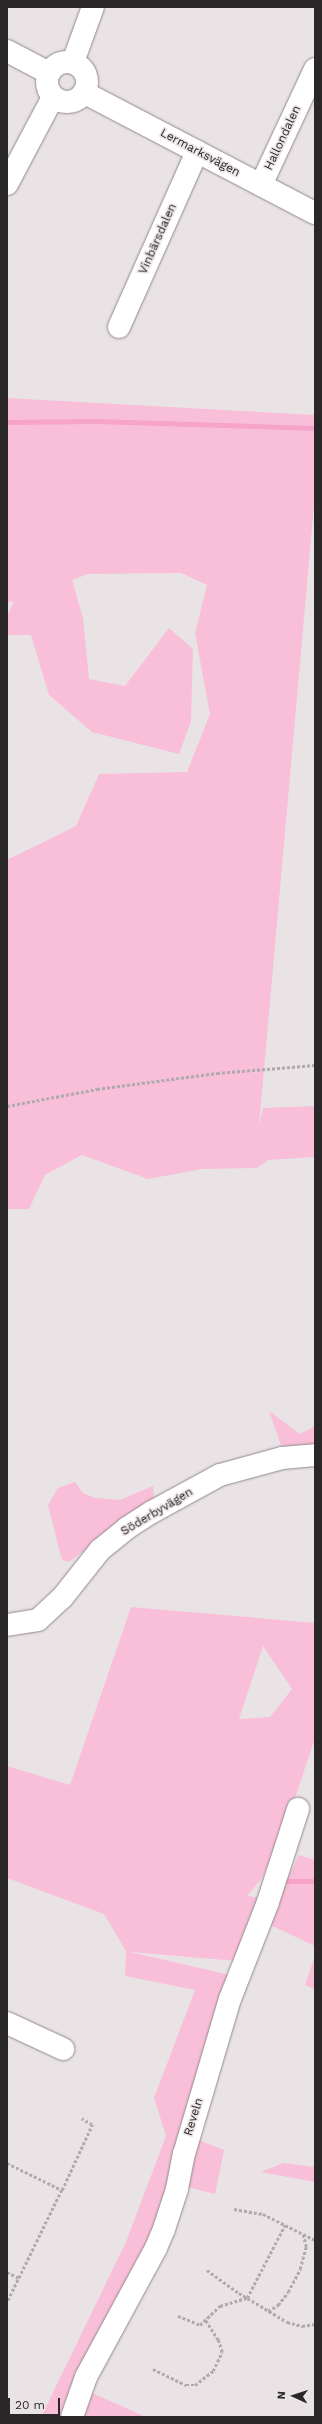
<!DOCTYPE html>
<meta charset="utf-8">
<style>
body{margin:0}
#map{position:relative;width:322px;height:2424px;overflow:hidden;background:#eae3e6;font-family:"Work Sans",sans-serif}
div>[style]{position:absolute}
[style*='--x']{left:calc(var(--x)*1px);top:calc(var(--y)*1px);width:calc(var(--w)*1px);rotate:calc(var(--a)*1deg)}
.green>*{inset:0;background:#f9bfd8}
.stream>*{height:5px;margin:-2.5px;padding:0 2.5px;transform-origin:2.5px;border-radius:2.5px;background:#f7a4ca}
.path>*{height:2.5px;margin-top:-1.25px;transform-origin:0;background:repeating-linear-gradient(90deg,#afaaac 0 3px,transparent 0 5px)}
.roads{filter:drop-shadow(0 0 1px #90898c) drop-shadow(0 0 1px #90898c)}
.minor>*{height:22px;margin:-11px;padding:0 11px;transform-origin:11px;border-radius:11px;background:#fff}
.minor>.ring{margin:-11px;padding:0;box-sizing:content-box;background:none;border:22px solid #fff;border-radius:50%}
span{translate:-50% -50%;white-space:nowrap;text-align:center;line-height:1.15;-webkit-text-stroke:3px #eae3e6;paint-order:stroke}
.street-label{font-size:12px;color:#2a2728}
.frame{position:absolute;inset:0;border:8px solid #2a2728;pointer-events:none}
.north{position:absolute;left:274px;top:2376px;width:40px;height:40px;-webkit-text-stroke:3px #eae3e6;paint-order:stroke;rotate:273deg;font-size:11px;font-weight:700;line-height:16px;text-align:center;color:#2a2728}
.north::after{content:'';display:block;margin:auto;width:14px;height:18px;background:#2a2728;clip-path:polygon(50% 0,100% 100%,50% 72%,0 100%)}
.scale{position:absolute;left:8px;top:2398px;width:52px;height:18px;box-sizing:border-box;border:2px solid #2a2728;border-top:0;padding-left:5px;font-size:12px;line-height:14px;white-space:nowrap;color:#2a2728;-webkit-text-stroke:3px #eae3e6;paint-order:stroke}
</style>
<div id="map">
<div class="green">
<div style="clip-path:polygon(7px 398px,315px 415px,315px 494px,259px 1126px,263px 1108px,315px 1106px,315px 1157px,268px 1160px,257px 1168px,202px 1169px,148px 1179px,82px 1155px,45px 1175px,29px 1209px,7px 1209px,7px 860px,76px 826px,99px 774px,187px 772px,210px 714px,195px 633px,207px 585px,181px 573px,88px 574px,72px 580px,83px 618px,89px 679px,125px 686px,169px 628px,193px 649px,191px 722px,179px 754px,92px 732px,49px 695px,31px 635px,7px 635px,7px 616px,14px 601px,7px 603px)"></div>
<div style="clip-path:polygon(269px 1411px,300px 1434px,315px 1426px,315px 1447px,282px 1448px)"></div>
<div style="clip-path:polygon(75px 1482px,83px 1493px,95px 1498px,120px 1500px,153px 1486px,154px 1498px,69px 1562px,62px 1560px,48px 1505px,58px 1488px)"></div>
<div style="clip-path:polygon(evenodd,131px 1607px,315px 1623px,315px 1738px,284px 1831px,262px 1878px,247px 1896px,261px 1898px,236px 1961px,130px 1952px,230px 1975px,181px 2133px,224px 2150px,215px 2194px,175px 2184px,81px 2388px,146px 2417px,44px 2417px,42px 2415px,126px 2242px,166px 2136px,154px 2098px,195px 1990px,125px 1976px,126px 1951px,104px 1914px,7px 1878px,7px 1766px,70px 1785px,131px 1607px,263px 1646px,292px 1689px,270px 1717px,239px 1719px,263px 1646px)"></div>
<div style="clip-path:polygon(299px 1855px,315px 1860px,315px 1946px,266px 1923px)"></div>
<div style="clip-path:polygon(315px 1956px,315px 1989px,305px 1985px)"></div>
<div style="clip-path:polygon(283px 2163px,315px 2167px,315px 2182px,261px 2172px)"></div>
</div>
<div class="stream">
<div style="--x:7;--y:422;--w:88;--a:-0.7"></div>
<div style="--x:95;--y:421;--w:220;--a:1.8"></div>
<div style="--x:284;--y:1881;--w:31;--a:0"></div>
</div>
<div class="path">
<div style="--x:7;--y:1106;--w:92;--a:-10.7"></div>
<div style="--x:97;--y:1089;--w:121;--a:-7.6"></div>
<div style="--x:217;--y:1073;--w:98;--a:-4.7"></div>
<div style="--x:7;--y:2163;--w:61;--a:26.1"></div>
<div style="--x:62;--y:2190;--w:126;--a:116"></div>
<div style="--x:62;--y:2190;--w:72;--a:-65.2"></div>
<div style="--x:92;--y:2125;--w:12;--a:-149"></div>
<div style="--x:234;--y:2209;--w:29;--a:10"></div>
<div style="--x:263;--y:2214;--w:58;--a:26.6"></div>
<div style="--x:207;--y:2270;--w:39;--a:36"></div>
<div style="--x:239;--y:2293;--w:56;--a:31.1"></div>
<div style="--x:287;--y:2322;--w:16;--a:15"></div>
<div style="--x:302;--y:2326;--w:13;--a:-9"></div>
<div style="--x:7;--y:2272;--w:13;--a:27"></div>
<div style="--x:268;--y:2311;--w:12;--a:-31"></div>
<div style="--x:278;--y:2305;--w:16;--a:-52"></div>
<div style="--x:288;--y:2292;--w:26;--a:-62"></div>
<div style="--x:300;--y:2269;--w:23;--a:-75"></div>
<div style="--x:306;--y:2247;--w:13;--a:-103"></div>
<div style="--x:178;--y:2316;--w:24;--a:22"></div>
<div style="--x:200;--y:2325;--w:28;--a:-44"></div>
<div style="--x:220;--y:2306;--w:28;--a:-17"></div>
<div style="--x:247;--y:2298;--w:82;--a:-62.5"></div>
<div style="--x:153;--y:2369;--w:37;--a:26"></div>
<div style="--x:186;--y:2385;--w:9;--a:0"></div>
<div style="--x:195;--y:2385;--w:23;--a:-38"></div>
<div style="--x:213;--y:2371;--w:21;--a:-65"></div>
<div style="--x:222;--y:2352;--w:13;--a:-108"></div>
<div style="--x:218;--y:2340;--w:24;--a:-123"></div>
</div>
<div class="roads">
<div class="minor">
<div style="--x:7;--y:51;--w:47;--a:27.6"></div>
<div class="ring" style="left:47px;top:62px;width:18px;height:18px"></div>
<div style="--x:73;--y:62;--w:59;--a:-70"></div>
<div style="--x:85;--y:93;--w:259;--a:27.6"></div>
<div style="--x:7;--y:184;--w:98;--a:-62.1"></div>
<div style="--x:261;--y:185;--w:128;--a:-65"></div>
<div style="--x:119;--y:327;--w:192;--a:-66"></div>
<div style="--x:7;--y:1625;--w:31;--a:-9"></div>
<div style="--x:38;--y:1620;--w:33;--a:-43"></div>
<div style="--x:62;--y:1598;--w:61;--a:-51.6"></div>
<div style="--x:100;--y:1550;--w:35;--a:-39"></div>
<div style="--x:127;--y:1528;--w:30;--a:-33"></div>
<div style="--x:152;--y:1512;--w:77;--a:-28.6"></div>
<div style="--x:220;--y:1475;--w:64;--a:-15.3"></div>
<div style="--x:282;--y:1458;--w:33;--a:-5"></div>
<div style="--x:7;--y:2023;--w:62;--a:24.9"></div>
<div style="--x:72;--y:2417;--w:42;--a:-70.7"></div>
<div style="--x:86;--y:2377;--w:147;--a:-61.5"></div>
<div style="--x:156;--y:2248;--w:21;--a:-67"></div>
<div style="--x:164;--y:2229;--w:42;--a:-72"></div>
<div style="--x:177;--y:2189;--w:36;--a:-79"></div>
<div style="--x:184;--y:2154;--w:162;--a:-73.5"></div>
<div style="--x:230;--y:1999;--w:104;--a:-68.6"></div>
<div style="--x:268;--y:1902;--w:98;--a:-72.1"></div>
</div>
</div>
<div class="street-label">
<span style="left:283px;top:138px;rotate:-65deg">Hallondalen</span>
<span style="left:200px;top:153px;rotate:28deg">Lermarksvägen</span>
<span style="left:158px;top:239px;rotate:-66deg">Vinbärsdalen</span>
<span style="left:157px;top:1512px;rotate:-31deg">Söderbyvägen</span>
<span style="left:194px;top:2117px;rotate:-73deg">Reveln</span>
</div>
<div class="frame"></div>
<div class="north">N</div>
<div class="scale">20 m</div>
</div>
